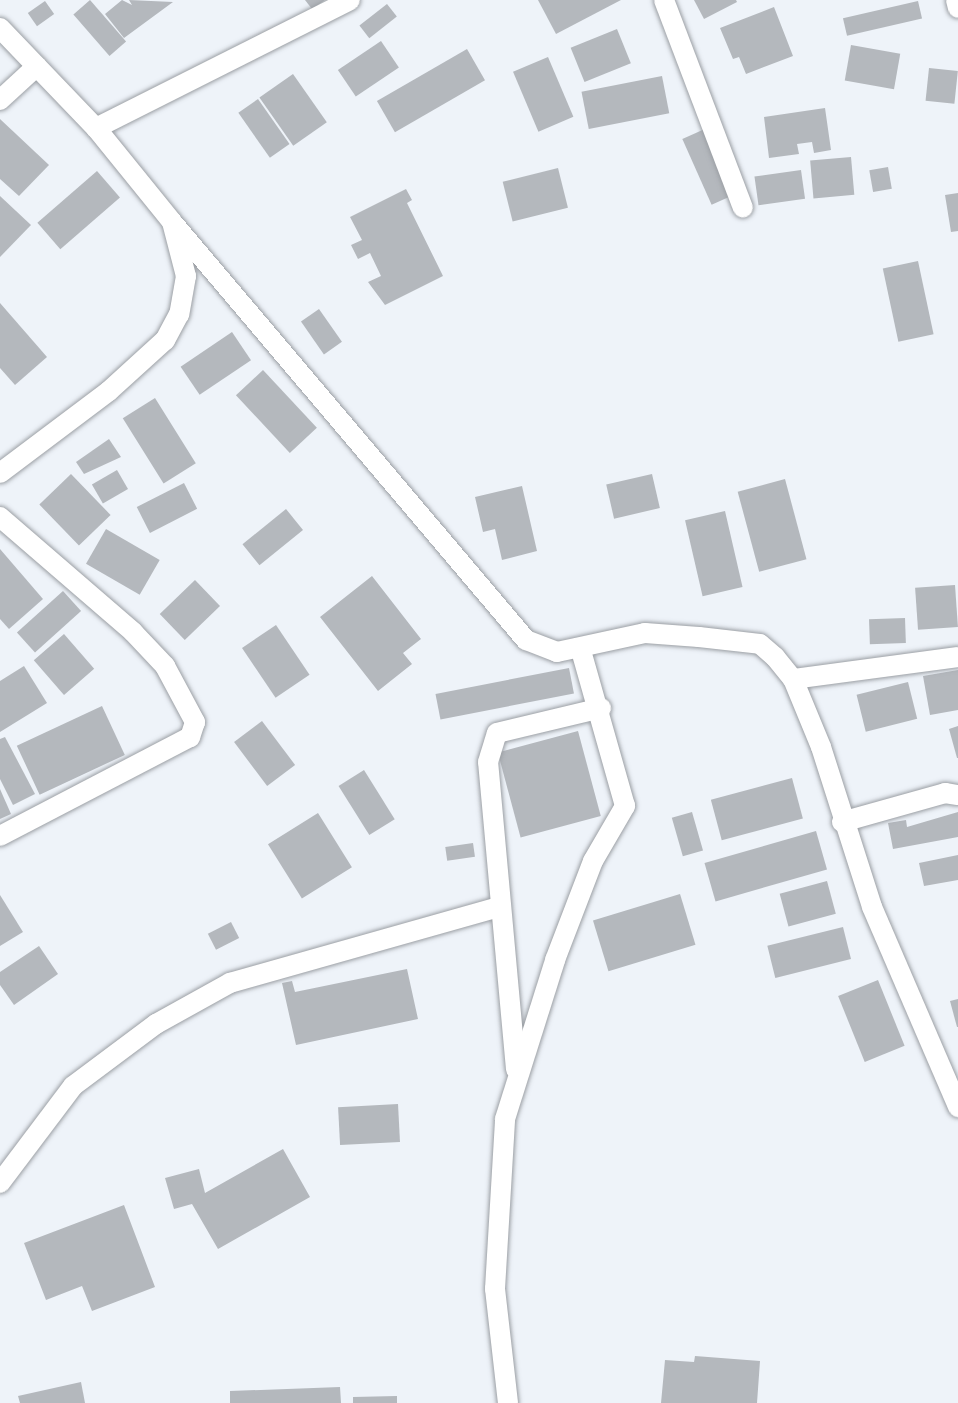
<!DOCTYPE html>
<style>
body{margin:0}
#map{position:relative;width:958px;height:1403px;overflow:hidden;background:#eef3f9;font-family:"PT Sans Narrow",sans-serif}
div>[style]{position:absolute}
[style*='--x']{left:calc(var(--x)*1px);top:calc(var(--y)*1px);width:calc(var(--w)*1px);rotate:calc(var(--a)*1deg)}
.building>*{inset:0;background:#b4b8bd;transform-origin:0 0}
.roads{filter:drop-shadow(0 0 2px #9b9fa4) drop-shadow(0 0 2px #9b9fa4)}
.minor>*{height:20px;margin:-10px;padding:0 10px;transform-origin:10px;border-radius:10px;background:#fff}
span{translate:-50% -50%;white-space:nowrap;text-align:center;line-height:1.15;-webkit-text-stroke:4.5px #eef3f9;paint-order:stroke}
</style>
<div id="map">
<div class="building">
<div style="left:90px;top:0;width:55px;height:22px;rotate:49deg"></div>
<div style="clip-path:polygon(122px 0,132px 5px,129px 0,173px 2px,124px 38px,105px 14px)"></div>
<div style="clip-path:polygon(305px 0,325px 0,312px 9px)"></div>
<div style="clip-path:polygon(538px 0,621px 0,556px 34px)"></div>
<div style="clip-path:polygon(694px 0,736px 0,737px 2px,704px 19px)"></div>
<div style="left:45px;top:1px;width:16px;height:21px;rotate:55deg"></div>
<div style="left:918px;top:1px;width:18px;height:77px;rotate:77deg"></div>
<div style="left:387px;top:4px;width:16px;height:35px;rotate:52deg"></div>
<div style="clip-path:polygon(774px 7px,793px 56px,746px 74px,739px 57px,733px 59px,720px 28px)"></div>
<div style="left:617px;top:29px;width:37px;height:50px;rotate:68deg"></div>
<div style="left:381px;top:41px;width:32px;height:52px;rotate:56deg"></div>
<div style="left:851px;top:45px;width:50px;height:36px;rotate:10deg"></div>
<div style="left:467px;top:49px;width:36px;height:104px;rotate:60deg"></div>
<div style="left:548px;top:57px;width:65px;height:38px;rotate:67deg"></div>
<div style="left:929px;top:68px;width:29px;height:33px;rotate:6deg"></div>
<div style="left:293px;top:74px;width:59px;height:41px;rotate:55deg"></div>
<div style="left:662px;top:76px;width:38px;height:82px;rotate:79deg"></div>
<div style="left:258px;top:99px;width:55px;height:24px;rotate:55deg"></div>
<div style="clip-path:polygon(825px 108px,831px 150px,814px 153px,812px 142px,797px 144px,799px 154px,769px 158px,764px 117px)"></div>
<div style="clip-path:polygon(0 119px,49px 165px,19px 196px,0 179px)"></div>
<div style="left:707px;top:128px;width:72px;height:27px;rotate:66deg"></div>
<div style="left:851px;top:157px;width:38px;height:41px;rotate:85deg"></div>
<div style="left:888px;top:167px;width:22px;height:19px;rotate:80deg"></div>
<div style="left:558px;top:168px;width:41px;height:57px;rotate:76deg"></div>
<div style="left:801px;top:170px;width:29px;height:47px;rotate:82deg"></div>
<div style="left:97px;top:171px;width:35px;height:79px;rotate:49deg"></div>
<div style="clip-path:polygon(406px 189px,412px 200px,407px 203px,443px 276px,385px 305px,368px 282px,381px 276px,370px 253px,358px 259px,351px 245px,362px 240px,350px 217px)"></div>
<div style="clip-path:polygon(958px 193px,958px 231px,951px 232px,945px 195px)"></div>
<div style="clip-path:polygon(0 196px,31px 225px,0 257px)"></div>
<div style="left:918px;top:261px;width:75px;height:36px;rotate:78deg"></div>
<div style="clip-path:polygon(0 303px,47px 357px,15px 385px,0 368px)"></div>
<div style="left:319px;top:309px;width:40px;height:22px;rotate:55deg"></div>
<div style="left:232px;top:332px;width:34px;height:62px;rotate:56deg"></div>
<div style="left:263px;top:370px;width:79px;height:37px;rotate:47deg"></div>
<div style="left:155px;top:398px;width:77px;height:38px;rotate:58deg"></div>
<div style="clip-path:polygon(109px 439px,121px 457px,84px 474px,76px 462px)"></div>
<div style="left:117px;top:470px;width:22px;height:29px;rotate:60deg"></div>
<div style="left:71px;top:474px;width:57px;height:44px;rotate:46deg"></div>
<div style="left:652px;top:474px;width:35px;height:47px;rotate:77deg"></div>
<div style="left:785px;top:479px;width:83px;height:49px;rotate:75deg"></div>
<div style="left:184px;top:483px;width:29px;height:53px;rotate:63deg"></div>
<div style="clip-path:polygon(522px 486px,537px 551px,502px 560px,495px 529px,483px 532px,475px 497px)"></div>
<div style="left:286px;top:509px;width:27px;height:56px;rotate:51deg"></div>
<div style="left:725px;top:511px;width:78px;height:41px;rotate:77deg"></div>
<div style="left:106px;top:529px;width:62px;height:40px;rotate:30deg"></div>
<div style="clip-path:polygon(0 549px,43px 599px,9px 629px,0 619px)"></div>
<div style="clip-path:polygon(372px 576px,421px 639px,403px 653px,412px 664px,378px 691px,320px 617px)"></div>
<div style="left:195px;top:580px;width:36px;height:49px;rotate:46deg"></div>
<div style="left:955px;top:585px;width:42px;height:40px;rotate:86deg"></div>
<div style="left:63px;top:591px;width:27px;height:62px;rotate:48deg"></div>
<div style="left:905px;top:618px;width:25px;height:36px;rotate:88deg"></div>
<div style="left:276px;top:625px;width:60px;height:41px;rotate:56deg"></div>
<div style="left:64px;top:634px;width:46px;height:40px;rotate:49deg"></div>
<div style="clip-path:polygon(24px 666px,47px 703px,0 732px,0 681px)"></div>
<div style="left:569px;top:668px;width:26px;height:136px;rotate:79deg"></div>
<div style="clip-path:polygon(958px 670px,958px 710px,930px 715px,923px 676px)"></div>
<div style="left:908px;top:682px;width:38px;height:53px;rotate:76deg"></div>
<div style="left:102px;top:706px;width:54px;height:94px;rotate:65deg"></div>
<div style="left:262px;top:721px;width:55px;height:35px;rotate:53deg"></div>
<div style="clip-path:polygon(958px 726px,958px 758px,957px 758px,949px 729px)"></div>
<div style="left:578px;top:731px;width:88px;height:83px;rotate:75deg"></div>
<div style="clip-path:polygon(5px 737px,35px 794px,13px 805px,0 779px,0 739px)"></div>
<div style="left:364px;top:770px;width:58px;height:30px;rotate:58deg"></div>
<div style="left:792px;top:778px;width:42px;height:84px;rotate:75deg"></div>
<div style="clip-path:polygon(0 789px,11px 814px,0 819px)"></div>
<div style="left:692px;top:812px;width:40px;height:21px;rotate:74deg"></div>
<div style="clip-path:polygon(958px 812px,958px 837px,893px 849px,888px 823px,906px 820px,907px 827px)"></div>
<div style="left:318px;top:813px;width:64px;height:59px;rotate:58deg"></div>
<div style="left:816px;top:831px;width:40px;height:116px;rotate:74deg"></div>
<div style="left:473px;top:843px;width:14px;height:28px;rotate:82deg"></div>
<div style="clip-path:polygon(958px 855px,958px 880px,924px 886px,919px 863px)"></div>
<div style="left:827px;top:881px;width:34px;height:49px;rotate:75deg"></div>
<div style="left:680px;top:894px;width:53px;height:91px;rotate:73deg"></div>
<div style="clip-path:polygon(0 895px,23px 932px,0 946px)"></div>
<div style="left:231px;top:922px;width:18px;height:26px;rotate:63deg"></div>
<div style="left:843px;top:927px;width:33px;height:78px;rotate:76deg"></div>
<div style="clip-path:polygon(39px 946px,58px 974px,14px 1005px,0 985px,0 972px)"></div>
<div style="clip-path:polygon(407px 969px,418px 1019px,296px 1045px,282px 983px,292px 981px,295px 992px)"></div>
<div style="left:878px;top:980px;width:71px;height:43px;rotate:68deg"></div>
<div style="clip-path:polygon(958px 999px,958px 1027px,957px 1027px,950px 1001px)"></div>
<div style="left:398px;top:1104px;width:38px;height:60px;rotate:87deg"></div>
<div style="clip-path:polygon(283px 1149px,310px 1197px,218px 1249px,192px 1204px,174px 1209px,165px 1178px,199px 1169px,205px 1193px)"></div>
<div style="clip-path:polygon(124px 1205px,155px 1287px,92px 1311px,82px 1286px,46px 1300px,24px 1243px)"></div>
<div style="clip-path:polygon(695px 1356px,760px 1361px,757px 1403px,661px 1403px,665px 1360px,694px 1362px)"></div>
<div style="clip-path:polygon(81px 1382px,85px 1403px,20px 1403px,18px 1396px)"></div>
<div style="clip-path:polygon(340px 1387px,341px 1403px,230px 1403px,230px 1391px)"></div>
<div style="clip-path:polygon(397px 1396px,397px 1403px,353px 1403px,353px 1397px)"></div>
</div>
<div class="roads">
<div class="minor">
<div style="--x:664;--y:0;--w:222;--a:69.2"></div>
<div style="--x:956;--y:0;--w:8;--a:76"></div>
<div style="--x:0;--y:28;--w:139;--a:46.2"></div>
<div style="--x:96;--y:128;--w:121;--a:51"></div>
<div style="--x:172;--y:222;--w:56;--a:75.5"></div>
<div style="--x:186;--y:276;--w:39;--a:100"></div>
<div style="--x:179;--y:314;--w:30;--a:118"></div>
<div style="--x:165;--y:340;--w:76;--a:137.7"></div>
<div style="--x:109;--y:391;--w:136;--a:143"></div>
<div style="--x:0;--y:100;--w:50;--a:-42.6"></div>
<div style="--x:96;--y:128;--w:284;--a:-26.7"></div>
<div style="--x:172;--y:222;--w:548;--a:49.74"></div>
<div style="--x:526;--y:640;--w:33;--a:21"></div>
<div style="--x:557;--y:652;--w:90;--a:-12.2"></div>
<div style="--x:645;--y:633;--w:54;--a:4.2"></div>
<div style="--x:699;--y:637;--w:61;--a:6.5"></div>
<div style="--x:760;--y:644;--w:20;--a:41"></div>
<div style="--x:775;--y:657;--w:28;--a:51"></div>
<div style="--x:793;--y:679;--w:74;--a:67.6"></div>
<div style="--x:821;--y:747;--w:168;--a:72.3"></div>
<div style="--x:872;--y:907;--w:218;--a:66.7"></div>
<div style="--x:0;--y:517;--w:176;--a:40.8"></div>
<div style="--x:133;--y:632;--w:47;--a:46.7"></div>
<div style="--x:165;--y:666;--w:64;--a:61.8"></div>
<div style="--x:195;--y:722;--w:16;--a:108"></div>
<div style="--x:190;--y:737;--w:214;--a:152.5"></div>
<div style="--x:793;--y:679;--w:166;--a:-7.6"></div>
<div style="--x:842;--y:822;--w:107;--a:-15.7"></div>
<div style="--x:945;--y:793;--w:13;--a:9"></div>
<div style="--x:516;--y:1069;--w:308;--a:-95.2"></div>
<div style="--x:488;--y:762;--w:30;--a:-73"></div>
<div style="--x:497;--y:733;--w:107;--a:-13.5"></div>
<div style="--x:0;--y:1183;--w:121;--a:-53"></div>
<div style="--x:73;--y:1086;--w:104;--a:-36.8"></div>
<div style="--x:156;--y:1024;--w:85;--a:-29"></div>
<div style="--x:230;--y:983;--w:279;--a:-15.8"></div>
<div style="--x:508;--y:1403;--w:115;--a:-96.5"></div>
<div style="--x:495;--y:1289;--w:170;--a:-86.6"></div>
<div style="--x:505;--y:1119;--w:167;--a:-72.5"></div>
<div style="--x:555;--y:960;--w:106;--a:-69"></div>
<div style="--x:593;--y:861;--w:64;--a:-59.8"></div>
<div style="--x:625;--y:806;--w:162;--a:-105.8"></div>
</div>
</div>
</div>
